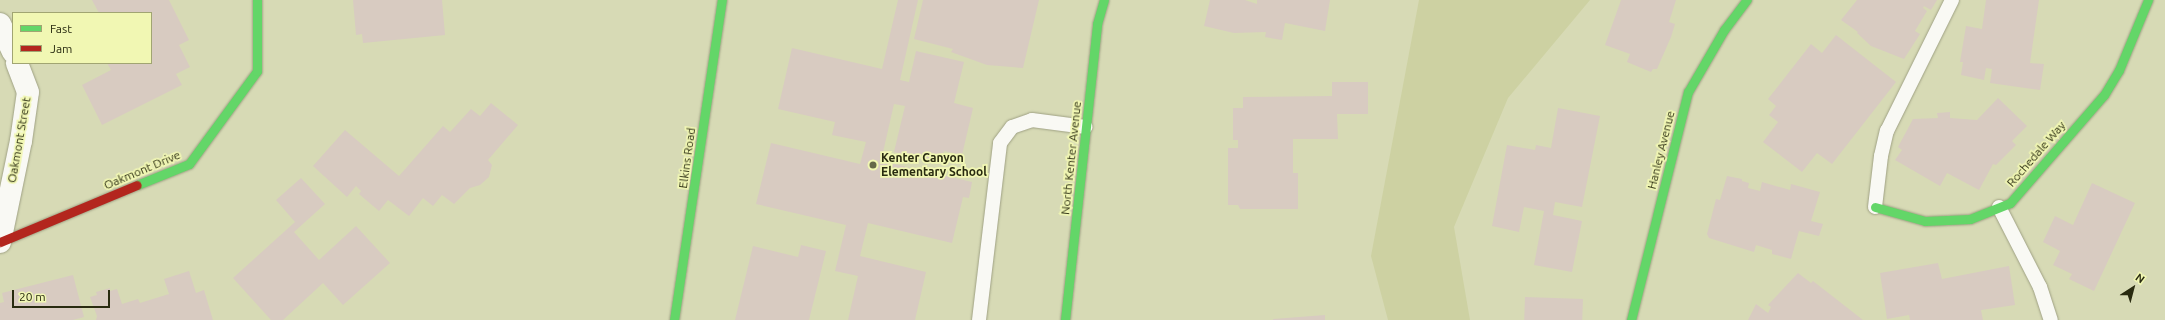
<!DOCTYPE html>
<style>
body{margin:0}
#map{position:relative;width:2165px;height:320px;overflow:hidden;background:#d7dab5;font-family:Ubuntu,sans-serif}
div>[style]{position:absolute}
[style*='--x']{left:calc(var(--x)*1px);top:calc(var(--y)*1px);width:calc(var(--w)*1px);rotate:calc(var(--a)*1deg)}
.green>*{inset:0;background:#cdd1a2}
.building>*{inset:0;background:#d8cbc1;transform-origin:0 0}
.roads{filter:drop-shadow(0 0 1px #9fa184) drop-shadow(0 0 1px #9fa184)}
.lane>*{height:14px;margin:-7px;padding:0 7px;transform-origin:7px;border-radius:7px;background:#f9f9f4}
.street>*{height:22px;margin:-11px;padding:0 11px;transform-origin:11px;border-radius:11px;background:#f9f9f4}
.fast>*{height:9px;margin:-4.5px;padding:0 4.5px;transform-origin:4.5px;border-radius:4.5px;background:#63d668}
.jam>*{height:9px;margin:-4.5px;padding:0 4.5px;transform-origin:4.5px;border-radius:4.5px;background:#b3261e}
.dots>*{width:11px;height:11px;translate:-50% -50%;box-sizing:border-box;border:2px solid #f1f7b3;border-radius:50%}
span{translate:-50% -50%;white-space:nowrap;text-align:center;line-height:1.15;-webkit-text-stroke:3.5px #f1f7b3;paint-order:stroke}
.street-label{font-size:12px;color:#292b10}
.poi-label{font-size:12px;color:#292b10;font-weight:700}
.left{translate:0 -50%;text-align:left}
.legend{position:absolute;left:12px;top:12px;width:140px;height:52px;box-sizing:border-box;background:#f1f7b3;border:1px solid #a1a572;margin:0;padding:5px 7px;list-style:none;font-size:12px;color:#292b10}
.legend li{display:flex;align-items:center;gap:8px;height:20px}
.legend b{width:20px;border:1px solid #a1a572}
.north{position:absolute;left:2113px;top:268px;width:40px;height:40px;-webkit-text-stroke:3px #f1f7b3;paint-order:stroke;rotate:36deg;font-size:11px;font-weight:700;line-height:16px;text-align:center;color:#292b10}
.north::after{content:'';display:block;margin:auto;width:14px;height:18px;background:#292b10;clip-path:polygon(50% 0,100% 100%,50% 72%,0 100%)}
.scale{position:absolute;left:12px;top:290px;width:98px;height:18px;box-sizing:border-box;border:2px solid #292b10;border-top:0;padding-left:5px;font-size:12px;line-height:14px;white-space:nowrap;color:#292b10;-webkit-text-stroke:3px #f1f7b3;paint-order:stroke}
</style>
<div id="map">
<div class="green">
<div style="clip-path:polygon(1419px 0,1590px 0,1508px 98px,1454px 227px,1470px 320px,1388px 320px,1371px 256px)"></div>
</div>
<div class="building">
<div style="clip-path:polygon(92px 0,169px 0,189px 40px,179px 45px,190px 67px,176px 74px,182px 85px,102px 125px,82px 85px,111px 70px,107px 63px,151px 63px,151px 13px,99px 13px)"></div>
<div style="clip-path:polygon(353px 0,442px 0,445px 35px,363px 43px,362px 34px,356px 35px)"></div>
<div style="clip-path:polygon(898px 0,918px 0,900px 80px,909px 82px,916px 51px,964px 62px,954px 103px,973px 108px,962px 155px,944px 151px,941px 164px,894px 152px,905px 106px,894px 104px,881px 161px,972px 182px,969px 198px,963px 197px,952px 243px,868px 223px,860px 256px,926px 272px,915px 320px,848px 320px,858px 276px,835px 271px,846px 225px,756px 204px,771px 143px,860px 164px,866px 142px,832px 135px,835px 122px,778px 109px,792px 48px,882px 69px)"></div>
<div style="clip-path:polygon(923px 0,1039px 0,1023px 68px,987px 65px,951px 52px,953px 49px,914px 39px)"></div>
<div style="clip-path:polygon(1210px 0,1245px 0,1257px 4px,1257px 0,1330px 0,1325px 31px,1285px 23px,1282px 40px,1265px 37px,1266px 32px,1234px 33px,1204px 26px)"></div>
<div style="clip-path:polygon(1621px 0,1676px 0,1669px 22px,1675px 24px,1671px 37px,1657px 69px,1653px 69px,1651px 72px,1627px 62px,1630px 54px,1605px 45px)"></div>
<div style="clip-path:polygon(1857px 0,1937px 0,1931px 10px,1924px 6px,1923px 8px,1927px 11px,1915px 31px,1920px 34px,1904px 59px,1871px 46px,1857px 33px,1858px 32px,1841px 20px)"></div>
<div style="clip-path:polygon(1986px 0,2039px 0,2030px 63px,2044px 64px,2040px 90px,1990px 83px,1992px 69px,1986px 68px,1984px 80px,1961px 75px,1963px 62px,1960px 62px,1966px 26px,1982px 29px)"></div>
<div style="clip-path:polygon(1836px 35px,1896px 82px,1832px 164px,1817px 153px,1802px 172px,1763px 142px,1778px 122px,1769px 115px,1776px 106px,1768px 99px,1811px 44px,1822px 53px)"></div>
<div style="clip-path:polygon(1332px 82px,1368px 82px,1368px 114px,1337px 114px,1338px 139px,1293px 139px,1293px 173px,1298px 173px,1298px 209px,1240px 209px,1238px 205px,1228px 205px,1228px 148px,1238px 148px,1238px 140px,1233px 140px,1233px 108px,1243px 108px,1243px 97px,1332px 96px)"></div>
<div style="clip-path:polygon(1998px 98px,2027px 126px,2012px 141px,2016px 145px,1996px 165px,1993px 164px,1979px 190px,1947px 173px,1940px 186px,1895px 160px,1902px 150px,1898px 147px,1913px 119px,1938px 118px,1937px 113px,1950px 112px,1950px 118px,1977px 120px)"></div>
<div style="clip-path:polygon(491px 103px,518px 125px,488px 160px,492px 165px,489px 177px,480px 185px,470px 188px,454px 204px,442px 195px,433px 206px,423px 198px,409px 216px,388px 200px,379px 211px,359px 194px,361px 191px,356px 186px,347px 197px,313px 166px,345px 130px,399px 176px,443px 126px,450px 132px,471px 109px,480px 116px)"></div>
<div style="clip-path:polygon(1558px 108px,1600px 116px,1582px 207px,1555px 202px,1553px 215px,1582px 221px,1572px 272px,1534px 265px,1544px 211px,1524px 207px,1519px 232px,1492px 226px,1507px 145px,1535px 150px,1536px 145px,1551px 148px)"></div>
<div style="clip-path:polygon(1727px 176px,1742px 179px,1742px 181px,1749px 183px,1748px 188px,1760px 191px,1762px 182px,1790px 190px,1791px 184px,1820px 192px,1811px 221px,1823px 224px,1819px 236px,1799px 231px,1791px 259px,1772px 254px,1772px 250px,1756px 245px,1754px 252px,1709px 238px,1707px 234px,1716px 199px,1720px 200px)"></div>
<div style="clip-path:polygon(301px 178px,325px 204px,294px 232px,319px 260px,356px 226px,390px 263px,343px 305px,323px 283px,283px 320px,271px 320px,233px 278px,295px 222px,276px 200px)"></div>
<div style="clip-path:polygon(2092px 183px,2135px 203px,2094px 291px,2069px 279px,2072px 274px,2053px 265px,2060px 251px,2043px 242px,2055px 216px,2073px 225px)"></div>
<div style="clip-path:polygon(801px 245px,826px 251px,809px 320px,735px 320px,753px 246px,798px 257px)"></div>
<div style="clip-path:polygon(1938px 263px,1942px 279px,2009px 266px,2015px 305px,1981px 310px,1983px 320px,1910px 320px,1909px 315px,1887px 319px,1880px 273px)"></div>
<div style="clip-path:polygon(189px 271px,196px 293px,204px 290px,213px 320px,96px 320px,97px 316px,90px 297px,97px 295px,96px 292px,110px 288px,110px 291px,117px 289px,122px 304px,138px 299px,140px 303px,169px 294px,164px 279px)"></div>
<div style="clip-path:polygon(1798px 273px,1811px 283px,1813px 281px,1863px 320px,1748px 320px,1756px 304px,1768px 313px,1771px 307px,1768px 305px)"></div>
<div style="clip-path:polygon(73px 275px,84px 317px,73px 320px,0 320px,0 303px,4px 302px,2px 293px)"></div>
<div style="left:1525px;top:297px;width:58px;height:23px;rotate:2deg"></div>
<div style="clip-path:polygon(1325px 315px,1325px 320px,1273px 320px,1273px 319px)"></div>
</div>
<div class="roads">
<div class="lane">
<div style="--x:1875;--y:207;--w:51;--a:-83.3"></div>
<div style="--x:1881;--y:156;--w:26;--a:-77"></div>
<div style="--x:1887;--y:131;--w:146;--a:-63.6"></div>
<div style="--x:1999;--y:207;--w:90;--a:62.9"></div>
<div style="--x:2040;--y:287;--w:35;--a:72"></div>
<div style="--x:979;--y:320;--w:178;--a:-83.2"></div>
<div style="--x:1000;--y:143;--w:20;--a:-53"></div>
<div style="--x:1012;--y:127;--w:21;--a:-19"></div>
<div style="--x:1032;--y:120;--w:54;--a:7.4"></div>
</div>
<div class="street">
<div style="--x:0;--y:24;--w:31;--a:65"></div>
<div style="--x:0;--y:242;--w:103;--a:-78.3"></div>
<div style="--x:21;--y:141;--w:49;--a:-81.9"></div>
<div style="--x:28;--y:92;--w:31;--a:-111"></div>
</div>
<div class="fast">
<div style="--x:137;--y:185;--w:56;--a:-22"></div>
<div style="--x:189;--y:164;--w:115;--a:-53.8"></div>
<div style="--x:257;--y:71;--w:71;--a:-90"></div>
<div style="--x:1875;--y:207;--w:52;--a:15.6"></div>
<div style="--x:1925;--y:221;--w:45;--a:-2.5"></div>
<div style="--x:1970;--y:219;--w:43;--a:-21.8"></div>
<div style="--x:2010;--y:203;--w:143;--a:-49"></div>
<div style="--x:2104;--y:95;--w:29;--a:-59"></div>
<div style="--x:2119;--y:70;--w:76;--a:-67.5"></div>
<div style="--x:674;--y:320;--w:324;--a:-81.5"></div>
<div style="--x:1065;--y:320;--w:298;--a:-83.8"></div>
<div style="--x:1097;--y:24;--w:25;--a:-74"></div>
<div style="--x:1631;--y:320;--w:235;--a:-76"></div>
<div style="--x:1688;--y:92;--w:72;--a:-59.9"></div>
<div style="--x:1724;--y:30;--w:38;--a:-53"></div>
</div>
<div class="jam">
<div style="--x:0;--y:242;--w:148;--a:-22.6"></div>
</div>
</div>
<div class="dots">
<div style="left:873px;top:165px;background:#66684a"></div>
</div>
<div class="street-label">
<span style="left:19px;top:140px;rotate:-80deg">Oakmont Street</span>
<span style="left:1661px;top:150px;rotate:-76deg">Hanley Avenue</span>
<span style="left:2036px;top:154px;rotate:-49deg">Rochedale Way</span>
<span style="left:687px;top:158px;rotate:-82deg">Elkins Road</span>
<span style="left:1071px;top:158px;rotate:-84deg">North Kenter Avenue</span>
<span style="left:142px;top:170px;rotate:-23deg">Oakmont Drive</span>
</div>
<div class="poi-label">
<span class="left" style="left:881px;top:165px">Kenter Canyon<br>Elementary School</span>
</div>
<ul class="legend">
<li><b style="height:5px;background:#63d668"></b>Fast</li>
<li><b style="height:5px;background:#b3261e"></b>Jam</li>
</ul>
<div class="north">N</div>
<div class="scale">20 m</div>
</div>
